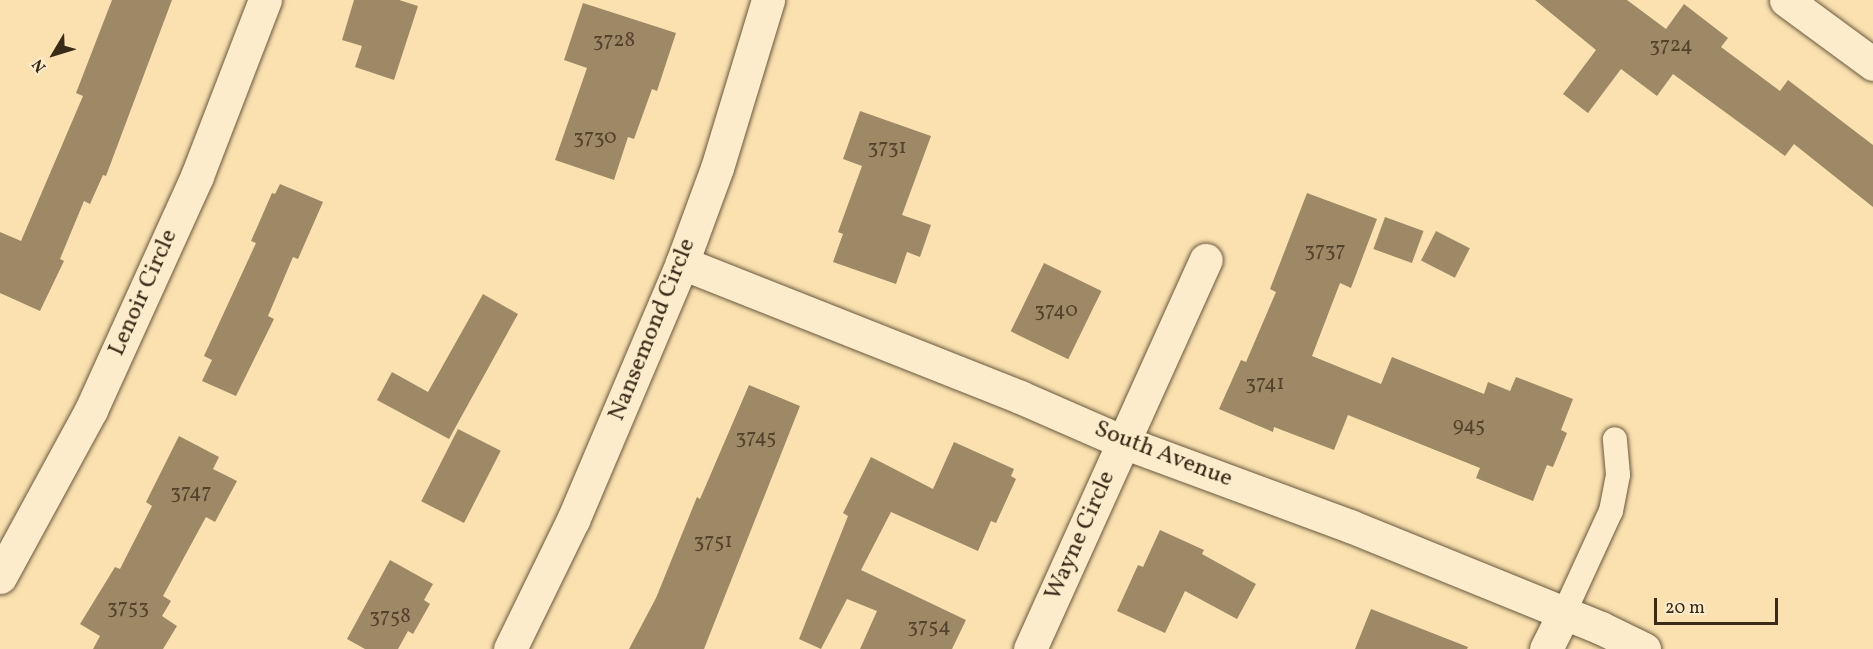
<!DOCTYPE html>
<style>
body{margin:0}
#map{position:relative;width:1873px;height:649px;overflow:hidden;background:#fae1af;font-family:Vollkorn,serif}
div>[style]{position:absolute}
[style*='--x']{left:calc(var(--x)*1px);top:calc(var(--y)*1px);width:calc(var(--w)*1px);rotate:calc(var(--a)*1deg)}
.building>*{inset:0;background:#9e8967;transform-origin:0 0}
.roads{filter:drop-shadow(0 0 2px #6a583e) drop-shadow(0 0 2px #6a583e)}
.service>*{height:24px;margin:-12px;padding:0 12px;transform-origin:12px;border-radius:12px;background:#fceccb}
.minor>*{height:33px;margin:-16.5px;padding:0 16.5px;transform-origin:16.5px;border-radius:16.5px;background:#fceccb}
span{translate:-50% -50%;white-space:nowrap;text-align:center;line-height:1.15;-webkit-text-stroke:5px #fceccb;paint-order:stroke}
.number-label{font-size:21px;color:#53422c}
.number-label span{-webkit-text-stroke-width:0}
.street-label{font-size:24px;color:#3a2a18}
.north{position:absolute;left:24px;top:24px;width:60px;height:60px;-webkit-text-stroke:4px #fceccb;paint-order:stroke;rotate:232deg;font-size:16px;font-weight:700;line-height:24px;text-align:center;color:#3a2a18}
.north::after{content:'';display:block;margin:auto;width:21px;height:27px;background:#3a2a18;clip-path:polygon(50% 0,100% 100%,50% 72%,0 100%)}
.scale{position:absolute;left:1654px;top:598px;width:124px;height:27px;box-sizing:border-box;border:3px solid #3a2a18;border-top:0;padding-left:8px;font-size:18px;line-height:21px;white-space:nowrap;color:#3a2a18;-webkit-text-stroke:4px #fceccb;paint-order:stroke}
</style>
<div id="map">
<div class="building">
<div style="clip-path:polygon(112px 0,172px 0,106px 176px,103px 175px,90px 204px,84px 201px,60px 259px,64px 261px,40px 311px,0 293px,0 232px,21px 241px,83px 96px,76px 93px)"></div>
<div style="clip-path:polygon(354px 0,399px 0,418px 6px,394px 80px,355px 67px,362px 46px,342px 40px)"></div>
<div style="clip-path:polygon(1535px 0,1627px 0,1666px 29px,1684px 4px,1728px 38px,1721px 47px,1780px 91px,1788px 80px,1873px 145px,1873px 207px,1794px 144px,1785px 156px,1673px 74px,1657px 96px,1621px 69px,1588px 113px,1563px 94px,1596px 50px)"></div>
<div style="clip-path:polygon(583px 3px,676px 33px,657px 91px,652px 89px,634px 139px,628px 137px,614px 180px,555px 160px,587px 68px,564px 60px)"></div>
<div style="clip-path:polygon(860px 111px,931px 136px,902px 215px,931px 225px,920px 257px,907px 252px,896px 284px,833px 262px,843px 234px,838px 232px,862px 166px,843px 159px)"></div>
<div style="clip-path:polygon(280px 184px,323px 202px,298px 259px,293px 257px,268px 316px,274px 319px,236px 396px,202px 381px,212px 360px,204px 356px,256px 243px,251px 241px,272px 193px,275px 194px)"></div>
<div style="clip-path:polygon(1307px 193px,1377px 219px,1351px 288px,1340px 283px,1312px 356px,1381px 384px,1392px 357px,1484px 394px,1488px 382px,1510px 391px,1516px 377px,1573px 399px,1561px 430px,1567px 433px,1553px 467px,1547px 465px,1533px 501px,1476px 478px,1480px 468px,1348px 415px,1334px 450px,1274px 427px,1273px 432px,1219px 409px,1241px 360px,1246px 362px,1276px 292px,1270px 289px)"></div>
<div style="left:1385px;top:217px;width:41px;height:34px;rotate:20deg"></div>
<div style="left:1436px;top:231px;width:38px;height:33px;rotate:27deg"></div>
<div style="left:1044px;top:263px;width:64px;height:76px;rotate:26deg"></div>
<div style="clip-path:polygon(483px 294px,518px 314px,449px 439px,377px 400px,392px 372px,428px 392px)"></div>
<div style="clip-path:polygon(749px 385px,800px 406px,704px 649px,629px 649px,656px 598px,697px 497px,700px 499px)"></div>
<div style="left:458px;top:429px;width:48px;height:81px;rotate:27deg"></div>
<div style="clip-path:polygon(179px 436px,219px 457px,213px 469px,237px 481px,215px 522px,206px 517px,163px 596px,171px 601px,162px 616px,177px 626px,163px 649px,93px 649px,100px 636px,80px 624px,115px 567px,120px 569px,152px 506px,146px 502px)"></div>
<div style="clip-path:polygon(954px 442px,1014px 469px,1011px 476px,1016px 479px,996px 523px,991px 521px,978px 551px,891px 512px,861px 570px,966px 620px,952px 649px,860px 649px,877px 611px,847px 599px,821px 649px,799px 639px,848px 516px,843px 513px,871px 457px,933px 489px)"></div>
<div style="clip-path:polygon(1160px 530px,1204px 550px,1202px 554px,1256px 584px,1237px 619px,1185px 591px,1165px 633px,1117px 611px,1138px 565px,1143px 567px)"></div>
<div style="clip-path:polygon(390px 560px,433px 584px,424px 600px,430px 604px,413px 634px,408px 631px,398px 649px,365px 649px,347px 639px)"></div>
<div style="clip-path:polygon(1371px 609px,1468px 647px,1467px 649px,1355px 649px)"></div>
</div>
<div class="roads">
<div class="service">
<div style="--x:1564;--y:613;--w:112;--a:-65.3"></div>
<div style="--x:1611;--y:511;--w:37;--a:-79"></div>
<div style="--x:1618;--y:475;--w:36;--a:-95"></div>
</div>
<div class="minor">
<div style="--x:1786;--y:0;--w:108;--a:36.3"></div>
<div style="--x:682;--y:263;--w:364;--a:21.6"></div>
<div style="--x:1020;--y:397;--w:112;--a:23.6"></div>
<div style="--x:1123;--y:442;--w:242;--a:20.3"></div>
<div style="--x:1350;--y:526;--w:271;--a:22.1"></div>
<div style="--x:1601;--y:628;--w:48;--a:26"></div>
<div style="--x:0;--y:577;--w:190;--a:-61.4"></div>
<div style="--x:91;--y:410;--w:257;--a:-65.6"></div>
<div style="--x:197;--y:176;--w:189;--a:-68.9"></div>
<div style="--x:510;--y:649;--w:144;--a:-64"></div>
<div style="--x:573;--y:520;--w:279;--a:-67"></div>
<div style="--x:682;--y:263;--w:101;--a:-69.8"></div>
<div style="--x:717;--y:168;--w:176;--a:-73.1"></div>
<div style="--x:1030;--y:649;--w:427;--a:-65.7"></div>
<div style="--x:1546;--y:649;--w:40;--a:-63.4"></div>
</div>
</div>
<div class="number-label">
<span style="left:614px;top:41px">3728</span>
<span style="left:1671px;top:46px">3724</span>
<span style="left:595px;top:138px">3730</span>
<span style="left:887px;top:148px">3731</span>
<span style="left:1325px;top:251px">3737</span>
<span style="left:1056px;top:311px">3740</span>
<span style="left:1265px;top:384px">3741</span>
<span style="left:1469px;top:426px">945</span>
<span style="left:756px;top:438px">3745</span>
<span style="left:191px;top:493px">3747</span>
<span style="left:713px;top:542px">3751</span>
<span style="left:128px;top:608px">3753</span>
<span style="left:390px;top:617px">3758</span>
<span style="left:929px;top:627px">3754</span>
</div>
<div class="street-label">
<span style="left:144px;top:293px;rotate:-66deg">Lenoir Circle</span>
<span style="left:653px;top:330px;rotate:-68deg">Nansemond Circle</span>
<span style="left:1163px;top:455px;rotate:21deg">South Avenue</span>
<span style="left:1081px;top:536px;rotate:-66deg">Wayne Circle</span>
</div>
<div class="north">N</div>
<div class="scale">20 m</div>
</div>
